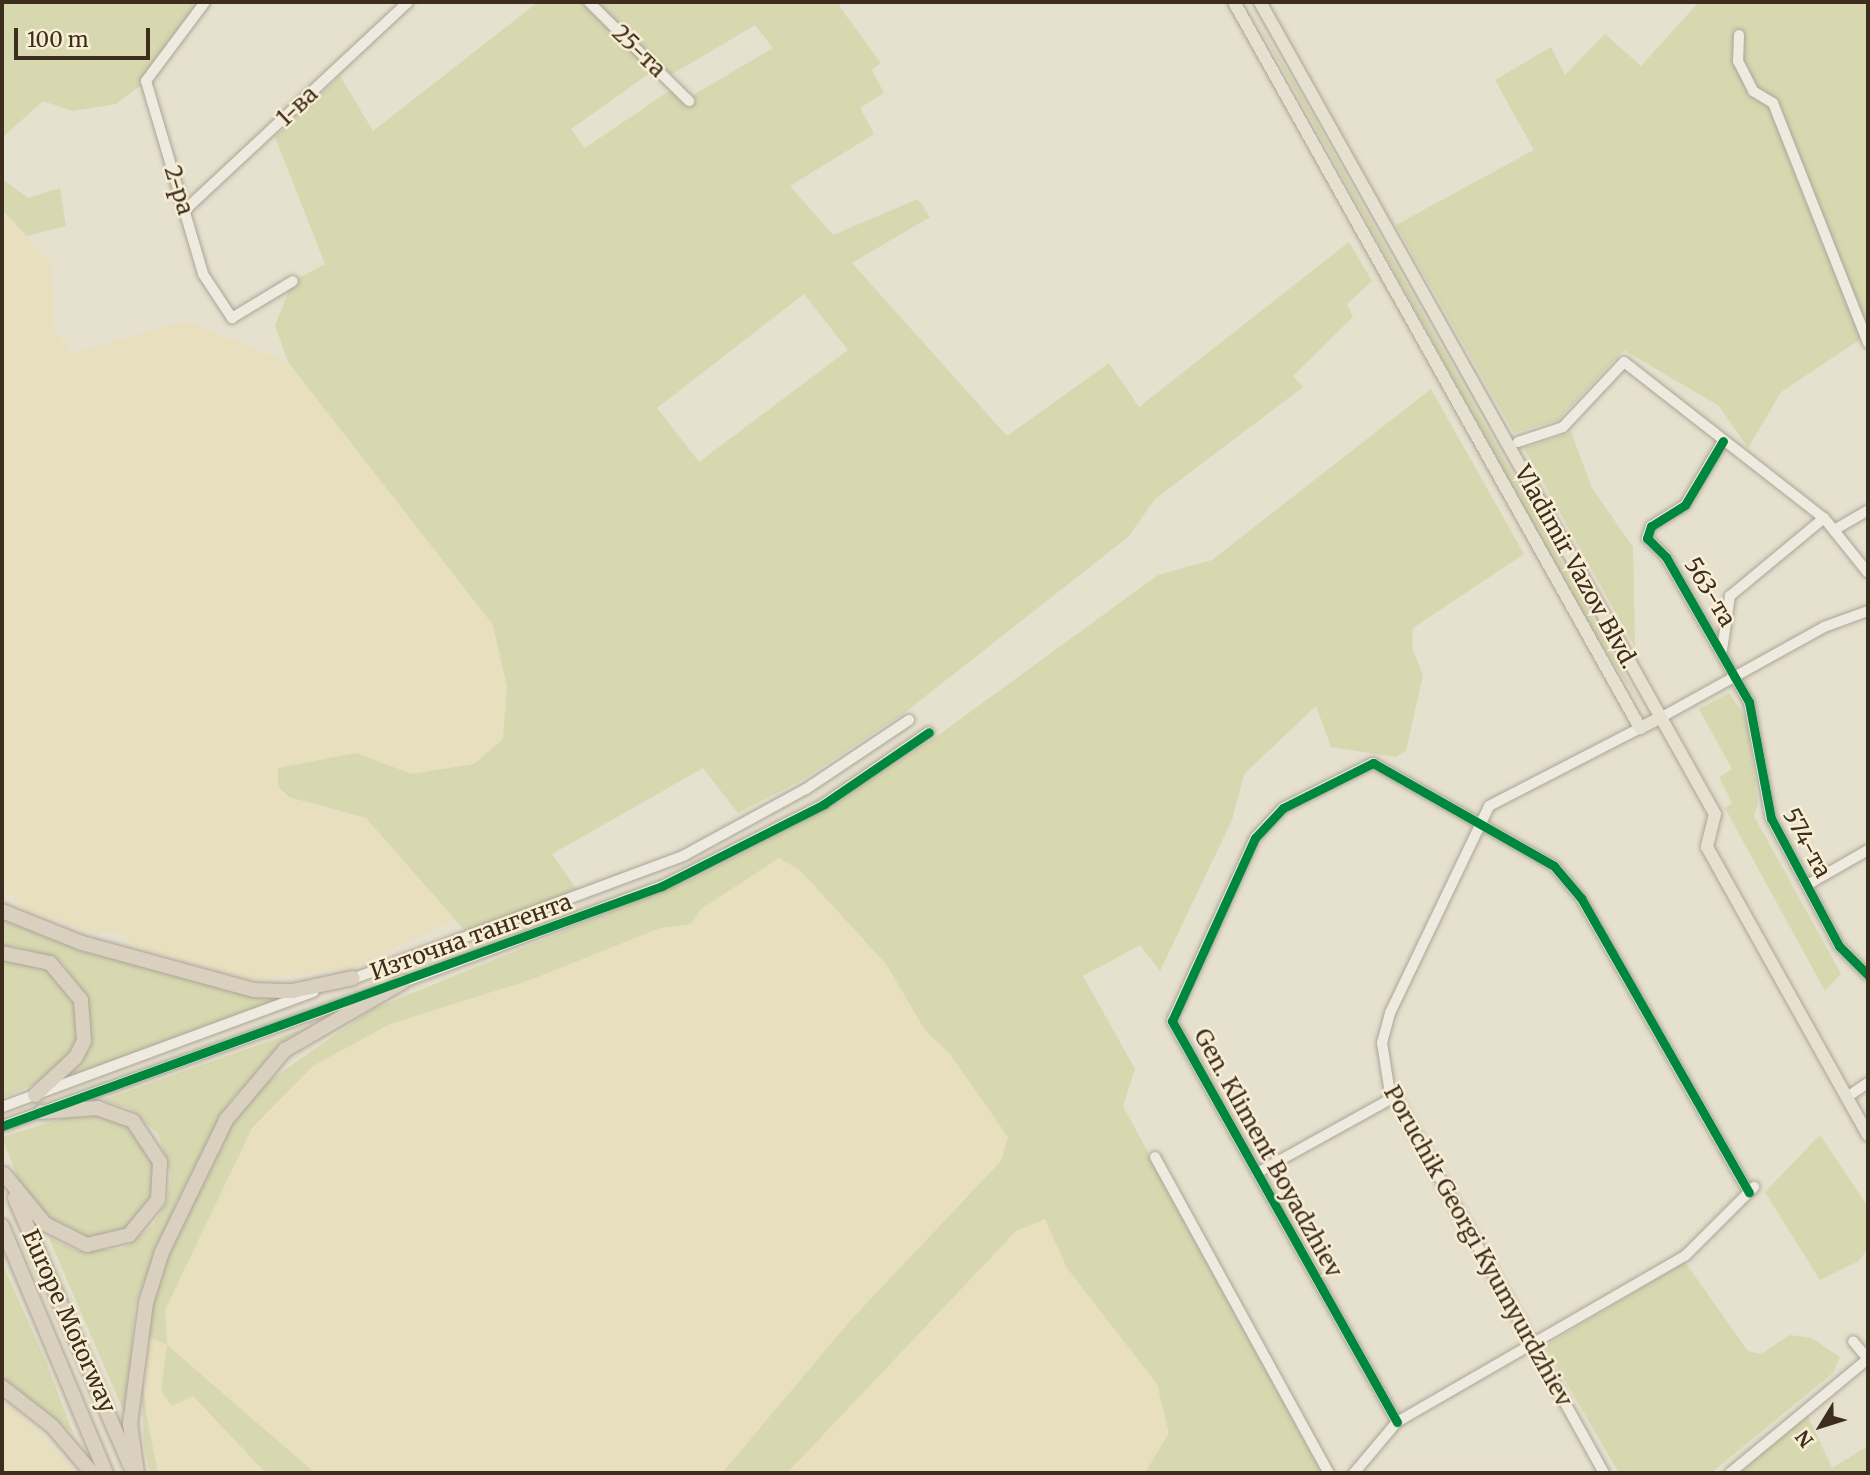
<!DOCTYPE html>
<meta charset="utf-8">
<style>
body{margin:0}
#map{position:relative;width:1870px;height:1475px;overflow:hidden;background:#e6e0ce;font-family:Merriweather,serif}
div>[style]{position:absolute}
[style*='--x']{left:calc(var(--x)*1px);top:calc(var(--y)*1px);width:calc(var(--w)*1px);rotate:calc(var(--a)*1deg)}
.farmland>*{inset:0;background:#e7dfbe}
.green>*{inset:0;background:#d7d7b0}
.roads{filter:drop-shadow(0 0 2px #aca597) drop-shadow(0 0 2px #aca597)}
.minor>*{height:10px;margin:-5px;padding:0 5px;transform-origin:5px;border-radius:5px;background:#eeeae0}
.major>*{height:12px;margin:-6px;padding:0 6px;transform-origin:6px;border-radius:6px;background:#e6e0d1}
.highway>*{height:14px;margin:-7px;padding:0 7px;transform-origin:7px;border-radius:7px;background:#dad0bf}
.cycleway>*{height:9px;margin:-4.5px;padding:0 4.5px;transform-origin:4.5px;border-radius:4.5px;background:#00873e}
span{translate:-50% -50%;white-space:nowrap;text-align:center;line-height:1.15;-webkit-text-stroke:5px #f8eed4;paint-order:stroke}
.street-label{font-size:23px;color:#3d2d1e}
.frame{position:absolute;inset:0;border:4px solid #3d2d1e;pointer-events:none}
.north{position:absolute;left:1786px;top:1391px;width:70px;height:70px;-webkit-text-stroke:5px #f8eed4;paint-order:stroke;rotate:232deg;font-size:19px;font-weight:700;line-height:28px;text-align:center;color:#3d2d1e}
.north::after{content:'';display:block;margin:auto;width:24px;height:32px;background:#3d2d1e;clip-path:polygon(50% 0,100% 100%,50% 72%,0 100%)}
.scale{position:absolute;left:14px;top:28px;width:136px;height:32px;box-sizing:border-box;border:4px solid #3d2d1e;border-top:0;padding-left:9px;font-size:21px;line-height:24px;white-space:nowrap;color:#3d2d1e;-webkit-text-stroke:5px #f8eed4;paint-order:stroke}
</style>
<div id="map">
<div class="farmland">
<div style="clip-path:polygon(2px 210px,51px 264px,54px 329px,71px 354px,185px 321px,288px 362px,493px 626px,507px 687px,503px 740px,474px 764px,412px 774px,356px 753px,279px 768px,311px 805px,366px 818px,460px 918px,354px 967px,253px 980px,137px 947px,116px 930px,96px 934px,21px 907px,2px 887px)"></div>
<div style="clip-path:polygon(778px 858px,800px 869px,886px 964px,925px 1030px,950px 1054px,1008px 1137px,1001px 1161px,850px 1321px,722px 1473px,315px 1473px,167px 1346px,161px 1391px,173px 1406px,193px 1396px,266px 1473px,158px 1473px,147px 1418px,144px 1334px,167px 1345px,165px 1310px,212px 1203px,252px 1128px,313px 1066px,390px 1024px,530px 980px,660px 928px)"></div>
<div style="clip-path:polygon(1046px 1219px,1067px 1268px,1157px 1384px,1169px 1433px,1145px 1473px,787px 1473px,1016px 1231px)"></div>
<div style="clip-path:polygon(2px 1402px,27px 1420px,77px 1473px,2px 1473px)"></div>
</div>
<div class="green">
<div style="clip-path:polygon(2px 2px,205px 2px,146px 81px,116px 104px,73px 111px,43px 101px,2px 138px)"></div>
<div style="clip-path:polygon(evenodd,538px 2px,589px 2px,654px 70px,571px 129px,585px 148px,672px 89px,690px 97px,773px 48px,755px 25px,671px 75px,596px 2px,844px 2px,839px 6px,881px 63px,872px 70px,884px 93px,860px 108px,874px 134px,790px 186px,833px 235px,918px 199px,930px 217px,852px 263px,1007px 436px,1109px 363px,1139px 407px,1349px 242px,1372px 281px,1347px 304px,1353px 317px,1293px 376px,1303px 387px,1155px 499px,1128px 537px,904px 713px,802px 780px,738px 813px,703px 768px,552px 854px,577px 890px,623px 871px,626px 876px,466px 932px,366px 818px,289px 797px,278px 786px,278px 768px,356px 753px,412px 774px,474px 764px,503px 739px,507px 687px,493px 625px,288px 362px,275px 325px,293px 281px,325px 264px,275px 137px,340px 76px,373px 131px,538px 2px,804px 294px,848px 350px,699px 462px,657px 408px,804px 294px)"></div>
<div style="clip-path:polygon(1699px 2px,1868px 2px,1868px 334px,1781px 392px,1748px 448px,1719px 406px,1624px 350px,1558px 420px,1514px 433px,1396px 225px,1534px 150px,1495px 80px,1551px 47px,1565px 75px,1605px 34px,1641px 66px)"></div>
<div style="clip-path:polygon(1256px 20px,1294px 82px,1639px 701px,1590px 628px)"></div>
<div style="clip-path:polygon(2px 179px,28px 198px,60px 188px,66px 226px,27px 236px,2px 210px)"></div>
<div style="clip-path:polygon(1431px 389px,1524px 554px,1413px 628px,1412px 648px,1423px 675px,1406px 751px,1396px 757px,1331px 747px,1316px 706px,1244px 774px,1232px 820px,1160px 971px,1140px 945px,1083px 976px,1135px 1069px,1123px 1106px,1322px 1473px,1145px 1473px,1169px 1433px,1157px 1384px,1067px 1268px,1045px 1219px,1016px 1231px,787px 1473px,722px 1473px,850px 1321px,1001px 1161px,1008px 1137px,950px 1054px,925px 1030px,886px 964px,800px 870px,779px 858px,701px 909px,691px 924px,660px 928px,530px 980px,390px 1024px,313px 1066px,252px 1128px,165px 1310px,167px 1345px,315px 1473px,266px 1473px,193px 1396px,172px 1406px,161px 1391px,167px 1345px,144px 1334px,166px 1253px,218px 1146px,253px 1092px,371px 1010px,692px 879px,804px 821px,940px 734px,1158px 575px,1212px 560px)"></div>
<div style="clip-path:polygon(1571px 432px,1592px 488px,1633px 547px,1635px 647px,1524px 448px)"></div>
<div style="clip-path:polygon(1729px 693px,1747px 719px,1758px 803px,1754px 816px,1841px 974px,1825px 991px,1725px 808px,1732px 803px,1719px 777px,1732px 769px,1699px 709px)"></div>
<div style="clip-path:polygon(2px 915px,293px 996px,59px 1082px,79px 1064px,90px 1035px,88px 1000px,63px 963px,16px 946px,2px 949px)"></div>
<div style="clip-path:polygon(2px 958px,42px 964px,75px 999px,78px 1044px,54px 1076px,2px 1098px)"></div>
<div style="clip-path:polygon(309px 1027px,233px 1097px,177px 1201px,135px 1305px,126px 1417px,49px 1238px,78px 1251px,122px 1249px,153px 1225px,167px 1202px,171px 1175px,158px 1134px,131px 1109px,103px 1100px)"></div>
<div style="clip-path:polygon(88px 1111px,127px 1121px,158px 1167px,154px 1200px,124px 1234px,88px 1243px,51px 1226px,22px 1189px,2px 1137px)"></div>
<div style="clip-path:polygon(1820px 1135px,1868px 1207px,1868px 1248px,1859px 1261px,1820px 1280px,1765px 1192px)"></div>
<div style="clip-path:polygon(1685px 1262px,1748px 1351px,1761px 1354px,1790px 1335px,1812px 1338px,1840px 1357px,1833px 1373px,1711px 1473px,1619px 1473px,1545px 1346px)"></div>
<div style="clip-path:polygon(2px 1263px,47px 1364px,73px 1433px,2px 1378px)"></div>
<div style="clip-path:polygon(140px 1354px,147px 1418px,158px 1473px,150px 1473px,144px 1445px)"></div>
<div style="clip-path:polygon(1806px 1412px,1832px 1468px,1868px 1446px,1868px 1473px,1738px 1473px)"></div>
</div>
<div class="roads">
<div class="minor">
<div style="--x:205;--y:2;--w:99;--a:126.8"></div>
<div style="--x:146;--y:81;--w:201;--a:73.5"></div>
<div style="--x:203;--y:274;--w:53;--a:56.6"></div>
<div style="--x:232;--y:318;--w:71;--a:-31.2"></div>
<div style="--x:589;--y:2;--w:141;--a:44.7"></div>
<div style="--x:1739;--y:35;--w:26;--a:92"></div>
<div style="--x:1738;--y:61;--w:34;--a:63"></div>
<div style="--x:1753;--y:91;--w:23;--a:31"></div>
<div style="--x:1773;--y:103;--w:258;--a:68.4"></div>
<div style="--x:185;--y:210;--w:305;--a:-43"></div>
<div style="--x:1723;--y:441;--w:74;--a:120.7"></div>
<div style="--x:1685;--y:505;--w:40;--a:148"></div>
<div style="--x:1651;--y:526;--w:13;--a:108"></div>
<div style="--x:1647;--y:538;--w:27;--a:45"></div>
<div style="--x:1666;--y:557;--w:167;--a:60.2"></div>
<div style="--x:1749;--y:702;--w:118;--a:79.3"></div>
<div style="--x:1771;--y:818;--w:145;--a:62"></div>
<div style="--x:1839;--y:946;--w:41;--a:45"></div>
<div style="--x:1518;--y:442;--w:47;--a:-18.4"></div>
<div style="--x:1563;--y:427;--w:89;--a:-46.8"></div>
<div style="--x:1624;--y:362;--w:254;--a:38"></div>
<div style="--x:1824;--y:518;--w:70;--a:51.3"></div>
<div style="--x:1834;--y:530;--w:39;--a:-30"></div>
<div style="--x:1722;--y:650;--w:55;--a:-81.6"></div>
<div style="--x:1730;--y:596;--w:122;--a:-39.7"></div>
<div style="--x:1660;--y:718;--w:188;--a:-29"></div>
<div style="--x:1824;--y:627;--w:47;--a:-20"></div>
<div style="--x:1807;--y:885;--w:70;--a:-29.8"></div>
<div style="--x:347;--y:981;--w:358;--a:-20.4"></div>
<div style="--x:683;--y:856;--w:140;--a:-28.6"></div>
<div style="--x:806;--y:789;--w:124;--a:-33.8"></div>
<div style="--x:398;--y:984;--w:282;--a:-20.4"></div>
<div style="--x:662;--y:886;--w:182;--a:-26.8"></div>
<div style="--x:824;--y:804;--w:127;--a:-34.4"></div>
<div style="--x:1847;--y:1097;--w:25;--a:-34"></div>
<div style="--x:2;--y:1107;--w:332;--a:-20.3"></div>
<div style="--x:2;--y:1126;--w:399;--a:-19.8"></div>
<div style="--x:1155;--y:1157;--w:361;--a:61.2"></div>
<div style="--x:1257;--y:1173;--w:157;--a:-29"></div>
<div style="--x:1397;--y:1422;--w:460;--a:-119.3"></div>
<div style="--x:1172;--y:1021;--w:201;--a:-65.6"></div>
<div style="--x:1255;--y:838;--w:41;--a:-47"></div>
<div style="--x:1283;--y:808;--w:101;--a:-26.6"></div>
<div style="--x:1373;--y:763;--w:208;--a:29.6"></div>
<div style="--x:1554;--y:866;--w:42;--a:49.8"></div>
<div style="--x:1581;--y:898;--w:339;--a:60.3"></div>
<div style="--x:1354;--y:1473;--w:67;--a:-49.9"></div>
<div style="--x:1397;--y:1422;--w:332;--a:-30"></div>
<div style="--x:1685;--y:1256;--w:98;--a:-45"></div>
<div style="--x:1604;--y:1473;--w:442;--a:-119.1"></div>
<div style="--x:1389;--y:1087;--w:45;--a:-99"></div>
<div style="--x:1382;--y:1043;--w:31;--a:-75"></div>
<div style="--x:1390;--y:1013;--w:229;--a:-64.4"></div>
<div style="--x:1489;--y:806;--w:170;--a:-27.3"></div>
<div style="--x:1730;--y:1473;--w:179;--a:-39.6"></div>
<div style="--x:1868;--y:1359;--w:23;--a:-130"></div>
</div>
<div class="major">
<div style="--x:1234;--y:2;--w:832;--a:60.78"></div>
<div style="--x:1640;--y:728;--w:22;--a:-27"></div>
<div style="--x:1260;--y:2;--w:931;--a:60.74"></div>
<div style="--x:1715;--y:814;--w:34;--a:104"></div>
<div style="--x:1707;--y:847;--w:330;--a:60.8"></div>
</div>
<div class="highway">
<div style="--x:2;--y:911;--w:86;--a:21.8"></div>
<div style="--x:82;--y:943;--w:178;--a:15.3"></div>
<div style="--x:254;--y:990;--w:38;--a:2"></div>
<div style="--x:292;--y:991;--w:62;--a:-12"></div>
<div style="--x:2;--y:953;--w:49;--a:11.8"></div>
<div style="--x:50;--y:963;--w:48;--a:50"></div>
<div style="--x:81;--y:1000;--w:41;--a:85.8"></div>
<div style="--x:84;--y:1041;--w:18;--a:117"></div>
<div style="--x:76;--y:1057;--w:56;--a:137.2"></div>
<div style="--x:4;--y:1174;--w:65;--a:50.6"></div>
<div style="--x:45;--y:1224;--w:47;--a:26.6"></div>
<div style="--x:87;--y:1245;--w:43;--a:-13.4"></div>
<div style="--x:129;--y:1235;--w:45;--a:-50.4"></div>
<div style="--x:158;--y:1200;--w:38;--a:-87"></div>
<div style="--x:160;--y:1162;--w:49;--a:-123.4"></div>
<div style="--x:133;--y:1121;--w:37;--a:-160"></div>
<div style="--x:98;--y:1108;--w:57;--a:176"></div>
<div style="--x:15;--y:1198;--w:291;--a:66.7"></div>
<div style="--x:2;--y:1226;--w:268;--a:67.2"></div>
<div style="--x:2;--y:1387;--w:63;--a:38"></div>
<div style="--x:52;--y:1426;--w:62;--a:49.6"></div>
<div style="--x:137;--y:1473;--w:49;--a:-98.1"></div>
<div style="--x:130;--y:1424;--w:122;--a:-82.5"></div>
<div style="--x:146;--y:1303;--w:53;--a:-72.6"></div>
<div style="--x:162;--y:1252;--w:147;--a:-64.1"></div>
<div style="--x:226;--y:1120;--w:92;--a:-49.9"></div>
<div style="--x:285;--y:1050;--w:136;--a:-30"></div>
</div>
</div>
<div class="cycleway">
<div style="--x:1723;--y:441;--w:74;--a:120.7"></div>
<div style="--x:1685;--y:505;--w:40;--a:148"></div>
<div style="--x:1651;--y:526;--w:13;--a:108"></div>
<div style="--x:1647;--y:538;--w:27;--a:45"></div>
<div style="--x:1666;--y:557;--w:167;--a:60.2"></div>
<div style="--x:1749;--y:702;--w:118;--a:79.3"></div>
<div style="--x:1771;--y:818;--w:145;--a:62"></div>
<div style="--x:1839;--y:946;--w:41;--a:45"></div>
<div style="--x:2;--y:1126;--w:702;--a:-19.98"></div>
<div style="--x:662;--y:886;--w:182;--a:-26.8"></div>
<div style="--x:824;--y:804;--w:127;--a:-34.4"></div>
<div style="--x:1397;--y:1422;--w:460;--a:-119.3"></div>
<div style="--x:1172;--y:1021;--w:201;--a:-65.6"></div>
<div style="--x:1255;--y:838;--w:41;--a:-47"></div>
<div style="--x:1283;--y:808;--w:101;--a:-26.6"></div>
<div style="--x:1373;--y:763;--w:208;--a:29.6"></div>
<div style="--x:1554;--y:866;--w:42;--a:49.8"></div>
<div style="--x:1581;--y:898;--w:339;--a:60.3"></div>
</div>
<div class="street-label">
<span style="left:639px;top:51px;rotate:44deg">25-та</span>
<span style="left:297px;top:106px;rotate:-43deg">1-ва</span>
<span style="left:179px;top:190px;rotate:73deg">2-ра</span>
<span style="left:1576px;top:567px;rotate:61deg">Vladimir Vazov Blvd.</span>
<span style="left:1710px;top:592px;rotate:59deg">563-та</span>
<span style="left:1807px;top:843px;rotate:62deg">574-та</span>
<span style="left:471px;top:937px;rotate:-20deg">Източна тангента</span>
<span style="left:1268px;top:1153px;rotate:61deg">Gen. Kliment Boyadzhiev</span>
<span style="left:1478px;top:1246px;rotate:61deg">Poruchik Georgi Kyumyurdzhiev</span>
<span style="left:69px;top:1321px;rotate:66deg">Europe Motorway</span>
</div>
<div class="frame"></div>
<div class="north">N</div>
<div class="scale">100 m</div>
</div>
